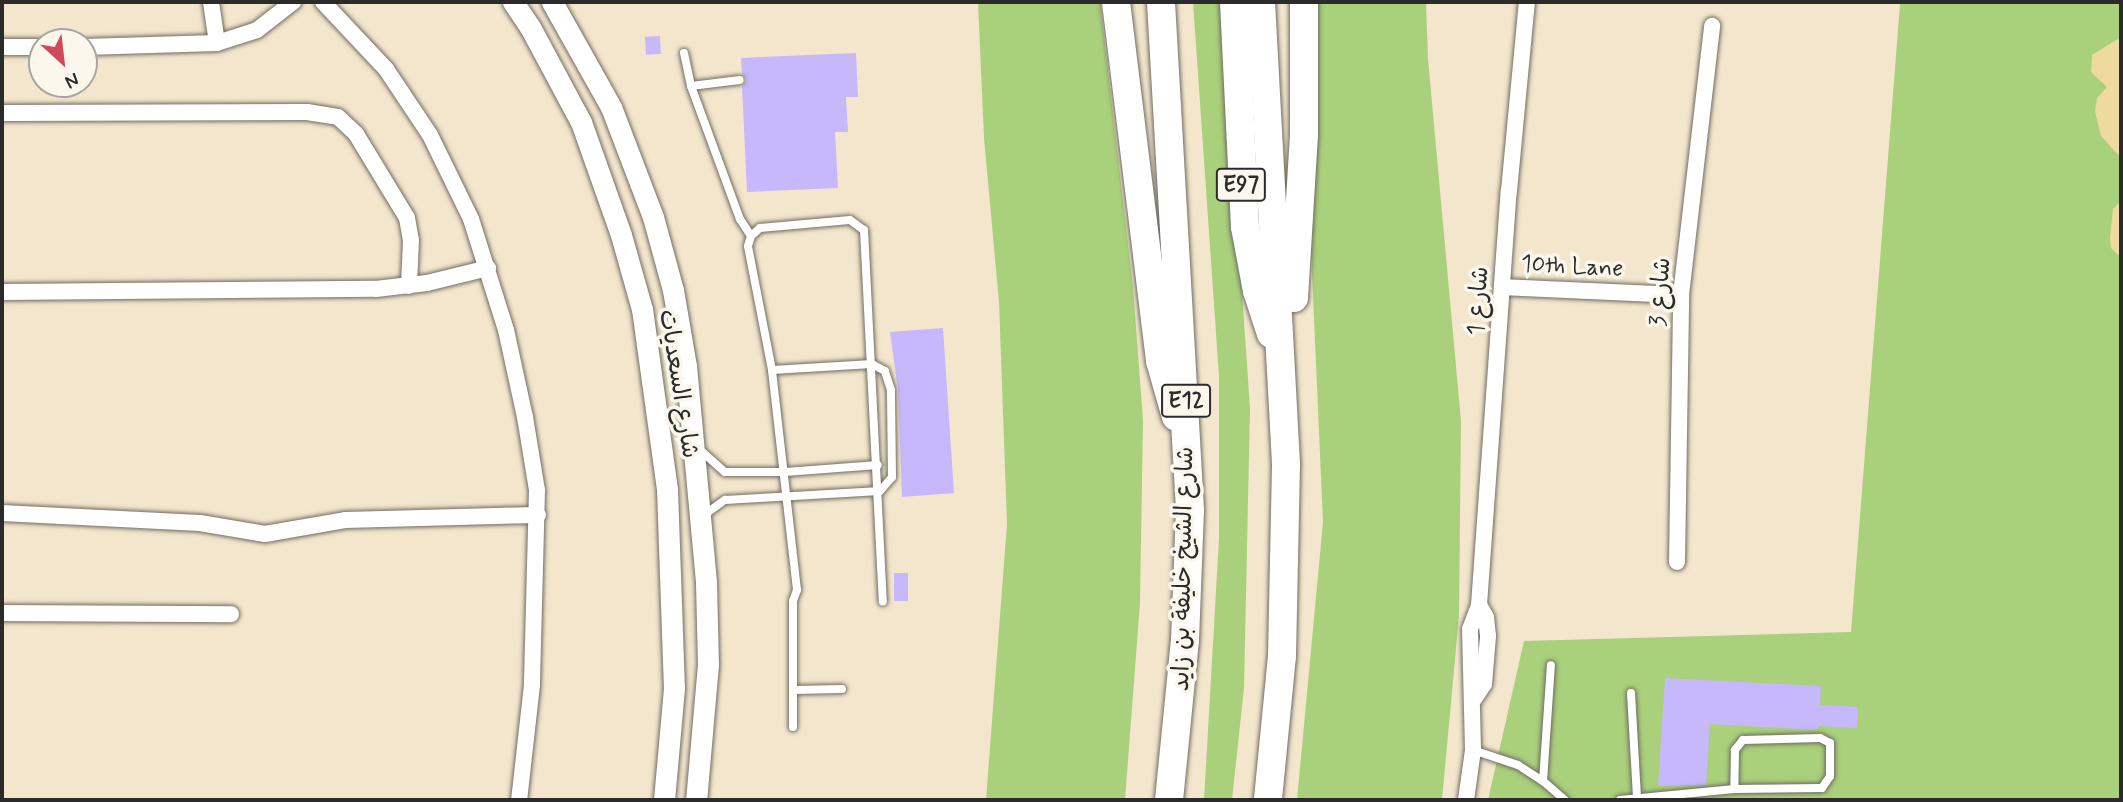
<!DOCTYPE html>
<meta charset="utf-8">
<style>
body{margin:0}
#map{position:relative;width:2123px;height:802px;overflow:hidden;background:#f3e6cc;font-family:Mynerve,"Playpen Sans Arabic",sans-serif}
div>[style]{position:absolute}
[style*='--x']{left:calc(var(--x)*1px);top:calc(var(--y)*1px);width:calc(var(--w)*1px);rotate:calc(var(--a)*1deg)}
.green>*{inset:0;background:#a9d07b}
.sand>*{inset:0;background:#eeda9e}
.building>*{inset:0;background:#c6b8fb;transform-origin:0 0}
.roads{filter:drop-shadow(0 0 2px #716c63) drop-shadow(0 0 2px #716c63)}
.lane>*{height:8px;margin:-4px;padding:0 4px;transform-origin:4px;border-radius:4px;background:#fff}
.street>*{height:16px;margin:-8px;padding:0 8px;transform-origin:8px;border-radius:8px;background:#fff}
.secondary>*{height:21px;margin:-10.5px;padding:0 10.5px;transform-origin:10.5px;border-radius:10.5px;background:#fff}
.highway>*{height:28px;margin:-14px;padding:0 14px;transform-origin:14px;border-radius:14px;background:#fff}
span{translate:-50% -50%;white-space:nowrap;text-align:center;line-height:1.15;-webkit-text-stroke:7px #fbf7ec;paint-order:stroke}
.shield-label span{padding:2px 5px;background:#fbf7ec;border:2px solid;border-radius:5px;-webkit-text-stroke-width:0}
.shield-label{font-size:23px;color:#2b2b2b;font-weight:700}
.street-label{font-size:24px;color:#2b2b2b}
.frame{position:absolute;inset:0;border:4px solid #2b2b2b;pointer-events:none}
.north{position:absolute;left:28px;top:28px;width:70px;height:70px;box-sizing:border-box;background:#fbf7ec;border:2px solid #a8a59f;border-radius:50%;rotate:153deg;font-size:19px;font-weight:700;line-height:28px;text-align:center;color:#2b2b2b}
.north::after{content:'';display:block;margin:auto;width:24px;height:32px;background:#d1495b;clip-path:polygon(50% 0,100% 100%,50% 72%,0 100%)}
</style>
<div id="map">
<div class="green">
<div style="clip-path:polygon(978px 2px,1100px 2px,1133px 287px,1143px 420px,1140px 603px,1125px 800px,986px 800px,1007px 524px,999px 302px,984px 138px)"></div>
<div style="clip-path:polygon(1193px 2px,1222px 2px,1250px 408px,1244px 688px,1232px 800px,1204px 800px,1219px 539px,1219px 376px)"></div>
<div style="clip-path:polygon(1312px 2px,1426px 2px,1428px 59px,1461px 421px,1459px 616px,1442px 800px,1297px 800px,1323px 522px,1311px 250px)"></div>
<div style="clip-path:polygon(1888px 2px,2121px 2px,2121px 800px,1488px 800px,1524px 641px,1851px 632px,1900px 4px)"></div>
</div>
<div class="sand">
<div style="clip-path:polygon(2121px 37px,2121px 158px,2101px 136px,2095px 111px,2097px 98px,2107px 87px,2091px 72px,2092px 55px)"></div>
<div style="clip-path:polygon(2121px 201px,2121px 251px,2118px 255px,2111px 248px,2110px 237px,2113px 209px)"></div>
</div>
<div class="building">
<div style="left:660px;top:36px;width:18px;height:15px;rotate:87deg"></div>
<div style="clip-path:polygon(856px 53px,858px 97px,846px 97px,848px 132px,835px 132px,838px 188px,747px 192px,742px 86px,747px 80px,742px 74px,741px 58px)"></div>
<div style="clip-path:polygon(943px 328px,954px 493px,902px 497px,898px 390px,890px 332px)"></div>
<div style="left:894px;top:573px;width:14px;height:28px"></div>
<div style="clip-path:polygon(1665px 678px,1821px 686px,1820px 705px,1858px 707px,1857px 728px,1818px 726px,1818px 730px,1710px 724px,1706px 785px,1658px 786px)"></div>
</div>
<div class="roads">
<div class="lane">
<div style="--x:684;--y:53;--w:34;--a:78"></div>
<div style="--x:691;--y:86;--w:142;--a:69.8"></div>
<div style="--x:740;--y:219;--w:20;--a:57"></div>
<div style="--x:691;--y:86;--w:49;--a:-7"></div>
<div style="--x:698;--y:448;--w:36;--a:42"></div>
<div style="--x:725;--y:472;--w:60;--a:0"></div>
<div style="--x:785;--y:472;--w:93;--a:-4.3"></div>
<div style="--x:704;--y:515;--w:26;--a:-36"></div>
<div style="--x:725;--y:500;--w:155;--a:-3.3"></div>
<div style="--x:880;--y:491;--w:18;--a:-49"></div>
<div style="--x:892;--y:477;--w:87;--a:-90.7"></div>
<div style="--x:891;--y:390;--w:20;--a:-108"></div>
<div style="--x:885;--y:371;--w:15;--a:-152"></div>
<div style="--x:872;--y:364;--w:100;--a:176.6"></div>
<div style="--x:793;--y:690;--w:49;--a:-1.2"></div>
<div style="--x:1631;--y:693;--w:104;--a:86.7"></div>
<div style="--x:793;--y:727;--w:126;--a:-90"></div>
<div style="--x:793;--y:601;--w:12;--a:-70"></div>
<div style="--x:797;--y:590;--w:221;--a:-96.5"></div>
<div style="--x:772;--y:370;--w:126;--a:-101"></div>
<div style="--x:748;--y:246;--w:10;--a:-73"></div>
<div style="--x:751;--y:236;--w:12;--a:-42"></div>
<div style="--x:760;--y:228;--w:90;--a:-5.1"></div>
<div style="--x:850;--y:220;--w:17;--a:36"></div>
<div style="--x:864;--y:230;--w:372;--a:87.1"></div>
<div style="--x:1473;--y:750;--w:47;--a:18.4"></div>
<div style="--x:1518;--y:765;--w:30;--a:33"></div>
<div style="--x:1543;--y:781;--w:29;--a:41"></div>
<div style="--x:1543;--y:781;--w:116;--a:-86.1"></div>
<div style="--x:1620;--y:800;--w:115;--a:-5.5"></div>
<div style="--x:1734;--y:789;--w:88;--a:-0.7"></div>
<div style="--x:1822;--y:788;--w:14;--a:-56"></div>
<div style="--x:1830;--y:776;--w:33;--a:-90"></div>
<div style="--x:1830;--y:743;--w:11;--a:-153"></div>
<div style="--x:1820;--y:738;--w:77;--a:178.5"></div>
<div style="--x:1743;--y:740;--w:13;--a:129"></div>
<div style="--x:1735;--y:750;--w:39;--a:91"></div>
</div>
<div class="street">
<div style="--x:211;--y:2;--w:41;--a:81.7"></div>
<div style="--x:323;--y:2;--w:92;--a:46.8"></div>
<div style="--x:386;--y:69;--w:79;--a:56.3"></div>
<div style="--x:430;--y:135;--w:93;--a:64"></div>
<div style="--x:471;--y:219;--w:116;--a:72.5"></div>
<div style="--x:506;--y:330;--w:89;--a:77.7"></div>
<div style="--x:525;--y:417;--w:74;--a:80.7"></div>
<div style="--x:537;--y:490;--w:195;--a:91.5"></div>
<div style="--x:532;--y:685;--w:116;--a:96.4"></div>
<div style="--x:2;--y:47;--w:40;--a:0"></div>
<div style="--x:84;--y:47;--w:133;--a:-1.7"></div>
<div style="--x:217;--y:43;--w:42;--a:-18"></div>
<div style="--x:257;--y:30;--w:46;--a:-37.9"></div>
<div style="--x:2;--y:113;--w:305;--a:-0.2"></div>
<div style="--x:307;--y:112;--w:31;--a:9"></div>
<div style="--x:338;--y:117;--w:25;--a:43"></div>
<div style="--x:356;--y:134;--w:98;--a:58.7"></div>
<div style="--x:407;--y:218;--w:22;--a:80"></div>
<div style="--x:411;--y:240;--w:46;--a:92.5"></div>
<div style="--x:1503;--y:287;--w:178;--a:2.6"></div>
<div style="--x:2;--y:292;--w:374;--a:-0.5"></div>
<div style="--x:376;--y:289;--w:51;--a:-6.7"></div>
<div style="--x:427;--y:283;--w:63;--a:-13.8"></div>
<div style="--x:2;--y:513;--w:198;--a:2.9"></div>
<div style="--x:200;--y:523;--w:66;--a:9.6"></div>
<div style="--x:265;--y:534;--w:81;--a:-9.9"></div>
<div style="--x:345;--y:520;--w:193;--a:-1.5"></div>
<div style="--x:1677;--y:562;--w:267;--a:-89.1"></div>
<div style="--x:1681;--y:295;--w:271;--a:-83.4"></div>
<div style="--x:2;--y:613;--w:229;--a:0.3"></div>
<div style="--x:1474;--y:699;--w:18;--a:-56"></div>
<div style="--x:1484;--y:684;--w:48;--a:-85.2"></div>
<div style="--x:1488;--y:636;--w:19;--a:-96"></div>
<div style="--x:1486;--y:617;--w:14;--a:-120"></div>
<div style="--x:1466;--y:800;--w:50;--a:-82"></div>
<div style="--x:1473;--y:750;--w:121;--a:-91.4"></div>
<div style="--x:1470;--y:629;--w:26;--a:-69"></div>
<div style="--x:1479;--y:605;--w:415;--a:-85.9"></div>
<div style="--x:1509;--y:191;--w:190;--a:-84.6"></div>
</div>
<div class="secondary">
<div style="--x:513;--y:2;--w:30;--a:56"></div>
<div style="--x:530;--y:27;--w:108;--a:61.8"></div>
<div style="--x:581;--y:122;--w:120;--a:70.5"></div>
<div style="--x:621;--y:235;--w:77;--a:74.2"></div>
<div style="--x:642;--y:309;--w:182;--a:82.1"></div>
<div style="--x:667;--y:489;--w:199;--a:88"></div>
<div style="--x:674;--y:688;--w:112;--a:95.1"></div>
<div style="--x:552;--y:2;--w:120;--a:60.7"></div>
<div style="--x:611;--y:107;--w:118;--a:69.1"></div>
<div style="--x:653;--y:217;--w:76;--a:74.7"></div>
<div style="--x:673;--y:290;--w:77;--a:80.3"></div>
<div style="--x:686;--y:366;--w:218;--a:84.7"></div>
<div style="--x:706;--y:583;--w:81;--a:88.6"></div>
<div style="--x:708;--y:664;--w:137;--a:95"></div>
</div>
<div class="highway">
<div style="--x:1116;--y:2;--w:362;--a:83"></div>
<div style="--x:1160;--y:361;--w:58;--a:74.1"></div>
<div style="--x:1161;--y:2;--w:509;--a:86.73"></div>
<div style="--x:1190;--y:510;--w:130;--a:92.2"></div>
<div style="--x:1185;--y:640;--w:161;--a:95.7"></div>
<div style="--x:1234;--y:2;--w:225;--a:87.2"></div>
<div style="--x:1245;--y:227;--w:65;--a:79.4"></div>
<div style="--x:1257;--y:291;--w:45;--a:72"></div>
<div style="--x:1261;--y:2;--w:464;--a:86.9"></div>
<div style="--x:1286;--y:465;--w:191;--a:91.2"></div>
<div style="--x:1282;--y:656;--w:145;--a:95.6"></div>
<div style="--x:1294;--y:298;--w:163;--a:-86.5"></div>
<div style="--x:1304;--y:135;--w:133;--a:-90"></div>
</div>
</div>
<div class="shield-label">
<span style="left:1241px;top:185px">E97</span>
<span style="left:1186px;top:401px">E12</span>
</div>
<div class="street-label">
<span style="left:1572px;top:267px;rotate:3deg">10th Lane</span>
<span style="left:1661px;top:292px;rotate:-86deg">شارع 3</span>
<span style="left:1479px;top:301px;rotate:-86deg">شارع 1</span>
<span style="left:678px;top:384px;rotate:81deg">شارع السعديات</span>
<span style="left:1184px;top:569px;rotate:-89deg">شارع الشيخ خليفة بن زايد</span>
</div>
<div class="frame"></div>
<div class="north">N</div>
</div>
